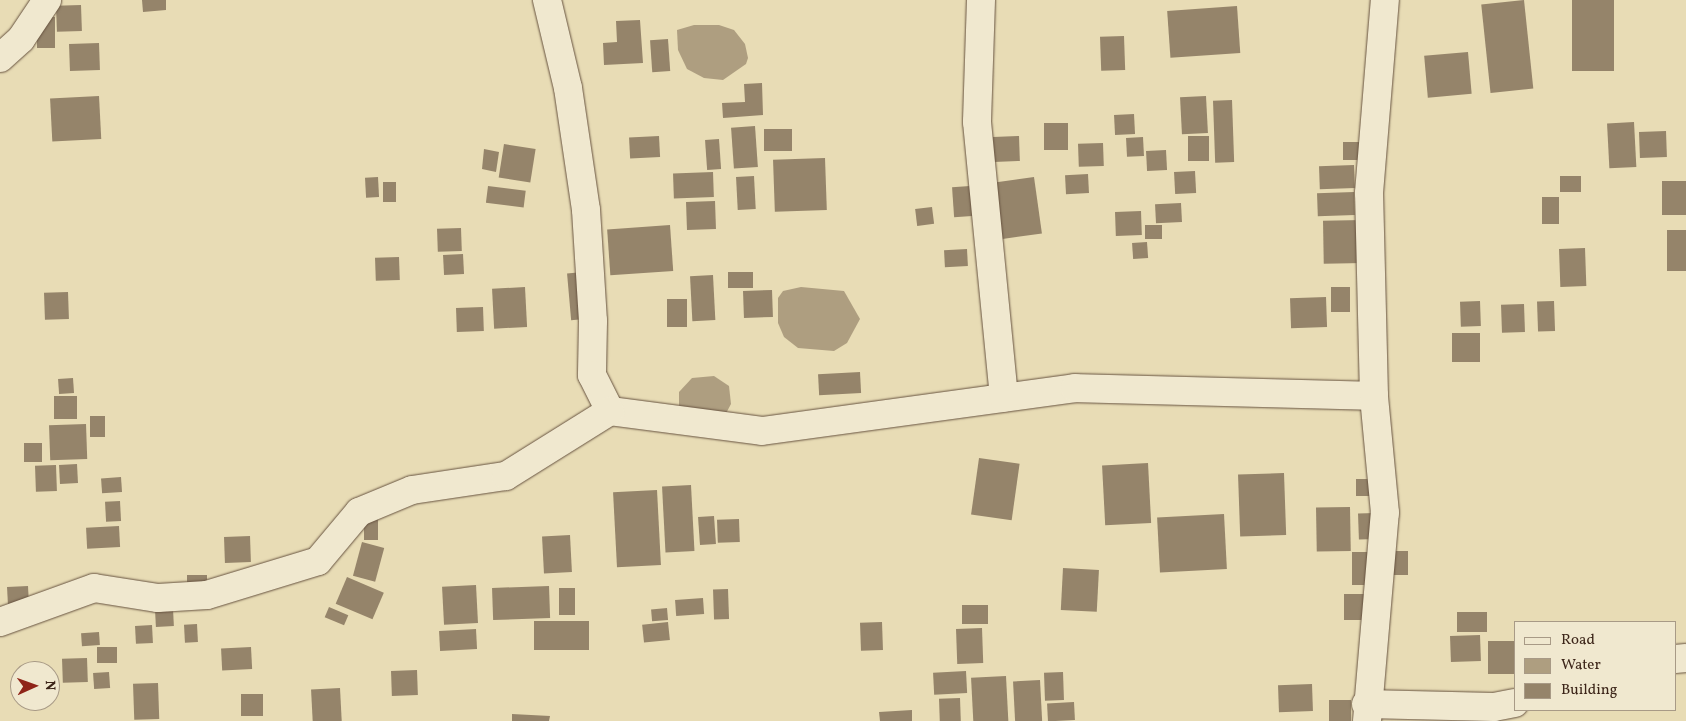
<!DOCTYPE html>
<style>
body{margin:0}
#map{position:relative;width:1686px;height:721px;overflow:hidden;background:#e8dcb5;font-family:Vollkorn,serif}
div>[style]{position:absolute}
[style*='--x']{left:calc(var(--x)*1px);top:calc(var(--y)*1px);width:calc(var(--w)*1px);rotate:calc(var(--a)*1deg)}
.water>*{inset:0;background:#ae9e80}
.building>*{inset:0;background:#95846a;transform-origin:0 0}
.roads{filter:drop-shadow(0 0 1px #675340) drop-shadow(0 0 1px #675340)}
.minor>*{height:28px;margin:-14px;padding:0 14px;transform-origin:14px;border-radius:14px;background:#f0e8cf}
span{translate:-50% -50%;white-space:nowrap;text-align:center;line-height:1.15;-webkit-text-stroke:4px #f0e8cf;paint-order:stroke}
.legend{position:absolute;left:1514px;top:621px;width:162px;height:90px;box-sizing:border-box;background:#f0e8cf;border:1px solid #a89a86;margin:0;padding:6px 9px;list-style:none;font-size:15px;color:#3c2519}
.legend li{display:flex;align-items:center;gap:10px;height:25px}
.legend b{width:25px;border:1px solid #a89a86}
.north{position:absolute;left:10px;top:661px;width:50px;height:50px;box-sizing:border-box;background:#f0e8cf;border:1px solid #a89a86;border-radius:50%;rotate:88deg;font-size:14px;font-weight:700;line-height:20px;text-align:center;color:#3c2519}
.north::after{content:'';display:block;margin:auto;width:18px;height:22px;background:#8f2418;clip-path:polygon(50% 0,100% 100%,50% 72%,0 100%)}
</style>
<div id="map">
<div class="water">
<div style="clip-path:polygon(694px 25px,719px 25px,734px 30px,745px 44px,748px 58px,746px 64px,723px 80px,704px 78px,687px 69px,678px 50px,677px 30px)"></div>
<div style="clip-path:polygon(801px 287px,844px 291px,860px 319px,847px 343px,834px 351px,798px 348px,784px 337px,778px 323px,778px 298px,783px 291px)"></div>
<div style="clip-path:polygon(714px 376px,729px 386px,731px 404px,723px 419px,679px 409px,679px 392px,692px 378px)"></div>
</div>
<div class="building">
<div style="clip-path:polygon(142px 0,166px 0,166px 10px,143px 12px)"></div>
<div style="left:1524px;top:0;width:89px;height:43px;rotate:84deg"></div>
<div style="left:1572px;top:0;width:42px;height:71px"></div>
<div style="left:81px;top:5px;width:26px;height:25px;rotate:88deg"></div>
<div style="left:1237px;top:6px;width:47px;height:70px;rotate:86deg"></div>
<div style="left:37px;top:17px;width:18px;height:31px"></div>
<div style="clip-path:polygon(640px 20px,643px 63px,604px 65px,603px 43px,617px 42px,616px 21px)"></div>
<div style="left:1124px;top:36px;width:34px;height:24px;rotate:88deg"></div>
<div style="left:668px;top:39px;width:32px;height:18px;rotate:86deg"></div>
<div style="left:99px;top:43px;width:27px;height:30px;rotate:88deg"></div>
<div style="left:1468px;top:52px;width:42px;height:44px;rotate:85deg"></div>
<div style="clip-path:polygon(762px 83px,763px 115px,723px 118px,722px 103px,745px 102px,744px 84px)"></div>
<div style="left:99px;top:96px;width:43px;height:49px;rotate:87deg"></div>
<div style="left:1206px;top:96px;width:37px;height:26px;rotate:87deg"></div>
<div style="left:1232px;top:100px;width:62px;height:19px;rotate:88deg"></div>
<div style="left:1134px;top:114px;width:20px;height:20px;rotate:87deg"></div>
<div style="left:1634px;top:122px;width:45px;height:27px;rotate:87deg"></div>
<div style="left:1044px;top:123px;width:24px;height:27px"></div>
<div style="left:755px;top:126px;width:41px;height:24px;rotate:86deg"></div>
<div style="left:792px;top:129px;width:22px;height:28px;rotate:90deg"></div>
<div style="left:1666px;top:131px;width:26px;height:27px;rotate:88deg"></div>
<div style="left:659px;top:136px;width:21px;height:30px;rotate:87deg"></div>
<div style="left:1019px;top:136px;width:25px;height:26px;rotate:88deg"></div>
<div style="left:1188px;top:136px;width:21px;height:25px"></div>
<div style="left:1143px;top:137px;width:19px;height:17px;rotate:87deg"></div>
<div style="left:719px;top:139px;width:30px;height:14px;rotate:86deg"></div>
<div style="left:1343px;top:142px;width:20px;height:18px"></div>
<div style="left:1103px;top:143px;width:23px;height:25px;rotate:88deg"></div>
<div style="left:504px;top:144px;width:32px;height:34px;rotate:9deg"></div>
<div style="clip-path:polygon(484px 149px,499px 152px,496px 172px,482px 169px)"></div>
<div style="left:1166px;top:150px;width:20px;height:20px;rotate:87deg"></div>
<div style="left:825px;top:158px;width:52px;height:52px;rotate:88deg"></div>
<div style="left:1354px;top:165px;width:23px;height:35px;rotate:88deg"></div>
<div style="left:1195px;top:171px;width:22px;height:21px;rotate:87deg"></div>
<div style="left:713px;top:172px;width:25px;height:40px;rotate:88deg"></div>
<div style="left:1088px;top:174px;width:19px;height:23px;rotate:87deg"></div>
<div style="left:754px;top:176px;width:33px;height:18px;rotate:87deg"></div>
<div style="left:1581px;top:176px;width:16px;height:21px;rotate:90deg"></div>
<div style="left:378px;top:177px;width:20px;height:13px;rotate:87deg"></div>
<div style="left:1034px;top:177px;width:57px;height:45px;rotate:82deg"></div>
<div style="left:1686px;top:181px;width:34px;height:24px;rotate:90deg"></div>
<div style="left:383px;top:182px;width:13px;height:20px"></div>
<div style="left:488px;top:186px;width:38px;height:17px;rotate:7deg"></div>
<div style="left:970px;top:186px;width:30px;height:18px;rotate:86deg"></div>
<div style="left:1354px;top:192px;width:23px;height:37px;rotate:88deg"></div>
<div style="left:1542px;top:197px;width:17px;height:27px"></div>
<div style="left:715px;top:201px;width:28px;height:29px;rotate:88deg"></div>
<div style="left:1181px;top:203px;width:19px;height:26px;rotate:87deg"></div>
<div style="left:932px;top:207px;width:17px;height:17px;rotate:83deg"></div>
<div style="left:1141px;top:211px;width:24px;height:26px;rotate:88deg"></div>
<div style="left:1363px;top:220px;width:43px;height:40px;rotate:89deg"></div>
<div style="left:670px;top:225px;width:46px;height:63px;rotate:86deg"></div>
<div style="left:1162px;top:225px;width:14px;height:17px;rotate:90deg"></div>
<div style="left:461px;top:228px;width:23px;height:24px;rotate:88deg"></div>
<div style="left:1667px;top:230px;width:19px;height:41px"></div>
<div style="left:1147px;top:242px;width:16px;height:15px;rotate:86deg"></div>
<div style="left:1585px;top:248px;width:38px;height:26px;rotate:88deg"></div>
<div style="left:967px;top:249px;width:17px;height:23px;rotate:87deg"></div>
<div style="left:463px;top:254px;width:20px;height:20px;rotate:87deg"></div>
<div style="left:399px;top:257px;width:23px;height:24px;rotate:88deg"></div>
<div style="left:583px;top:272px;width:47px;height:16px;rotate:85deg"></div>
<div style="left:753px;top:272px;width:16px;height:25px;rotate:90deg"></div>
<div style="left:713px;top:275px;width:45px;height:23px;rotate:87deg"></div>
<div style="left:525px;top:287px;width:40px;height:33px;rotate:87deg"></div>
<div style="left:1331px;top:287px;width:19px;height:25px"></div>
<div style="left:772px;top:290px;width:27px;height:29px;rotate:88deg"></div>
<div style="left:68px;top:292px;width:27px;height:24px;rotate:88deg"></div>
<div style="left:1326px;top:297px;width:30px;height:36px;rotate:88deg"></div>
<div style="left:667px;top:299px;width:20px;height:28px"></div>
<div style="left:1480px;top:301px;width:25px;height:20px;rotate:88deg"></div>
<div style="left:1554px;top:301px;width:30px;height:17px;rotate:88deg"></div>
<div style="left:1524px;top:304px;width:28px;height:23px;rotate:88deg"></div>
<div style="left:483px;top:307px;width:24px;height:27px;rotate:88deg"></div>
<div style="left:1452px;top:333px;width:28px;height:29px"></div>
<div style="left:860px;top:372px;width:21px;height:42px;rotate:87deg"></div>
<div style="left:73px;top:378px;width:15px;height:15px;rotate:86deg"></div>
<div style="left:54px;top:396px;width:23px;height:23px"></div>
<div style="left:90px;top:416px;width:15px;height:21px"></div>
<div style="left:86px;top:424px;width:35px;height:37px;rotate:88deg"></div>
<div style="left:24px;top:443px;width:18px;height:19px"></div>
<div style="left:979px;top:458px;width:41px;height:57px;rotate:8deg"></div>
<div style="left:1148px;top:463px;width:60px;height:46px;rotate:87deg"></div>
<div style="left:77px;top:464px;width:19px;height:18px;rotate:87deg"></div>
<div style="left:56px;top:465px;width:26px;height:21px;rotate:88deg"></div>
<div style="left:1284px;top:473px;width:62px;height:46px;rotate:88deg"></div>
<div style="left:121px;top:477px;width:15px;height:20px;rotate:86deg"></div>
<div style="left:1373px;top:479px;width:17px;height:17px;rotate:90deg"></div>
<div style="left:691px;top:485px;width:66px;height:29px;rotate:87deg"></div>
<div style="left:657px;top:490px;width:75px;height:44px;rotate:87deg"></div>
<div style="left:120px;top:501px;width:20px;height:15px;rotate:87deg"></div>
<div style="left:1350px;top:507px;width:44px;height:34px;rotate:89deg"></div>
<div style="left:364px;top:512px;width:14px;height:28px"></div>
<div style="left:1375px;top:513px;width:26px;height:17px;rotate:88deg"></div>
<div style="left:1224px;top:514px;width:55px;height:67px;rotate:87deg"></div>
<div style="left:714px;top:516px;width:28px;height:16px;rotate:86deg"></div>
<div style="left:739px;top:519px;width:23px;height:22px;rotate:88deg"></div>
<div style="left:119px;top:526px;width:21px;height:33px;rotate:87deg"></div>
<div style="left:570px;top:535px;width:37px;height:28px;rotate:87deg"></div>
<div style="left:250px;top:536px;width:26px;height:26px;rotate:88deg"></div>
<div style="left:362px;top:542px;width:23px;height:35px;rotate:15deg"></div>
<div style="left:1408px;top:551px;width:24px;height:17px;rotate:90deg"></div>
<div style="left:1352px;top:552px;width:17px;height:33px"></div>
<div style="left:1063px;top:568px;width:36px;height:42px;rotate:3deg"></div>
<div style="left:207px;top:575px;width:13px;height:20px;rotate:90deg"></div>
<div style="left:347px;top:577px;width:40px;height:29px;rotate:23deg"></div>
<div style="left:476px;top:585px;width:38px;height:34px;rotate:87deg"></div>
<div style="left:28px;top:586px;width:20px;height:21px;rotate:87deg"></div>
<div style="left:549px;top:586px;width:32px;height:57px;rotate:88deg"></div>
<div style="left:559px;top:588px;width:16px;height:27px"></div>
<div style="left:728px;top:589px;width:30px;height:15px;rotate:88deg"></div>
<div style="left:1344px;top:594px;width:24px;height:26px"></div>
<div style="left:703px;top:598px;width:16px;height:28px;rotate:86deg"></div>
<div style="left:988px;top:605px;width:19px;height:26px;rotate:90deg"></div>
<div style="left:329px;top:607px;width:21px;height:11px;rotate:23deg"></div>
<div style="left:667px;top:608px;width:12px;height:16px;rotate:85deg"></div>
<div style="left:173px;top:609px;width:17px;height:18px;rotate:87deg"></div>
<div style="left:1487px;top:612px;width:20px;height:30px;rotate:90deg"></div>
<div style="left:589px;top:621px;width:29px;height:55px;rotate:90deg"></div>
<div style="left:668px;top:622px;width:18px;height:26px;rotate:84deg"></div>
<div style="left:882px;top:622px;width:28px;height:22px;rotate:88deg"></div>
<div style="left:197px;top:624px;width:18px;height:13px;rotate:87deg"></div>
<div style="left:152px;top:625px;width:18px;height:17px;rotate:87deg"></div>
<div style="left:982px;top:628px;width:35px;height:26px;rotate:88deg"></div>
<div style="left:476px;top:629px;width:20px;height:37px;rotate:87deg"></div>
<div style="left:99px;top:632px;width:13px;height:18px;rotate:86deg"></div>
<div style="left:1480px;top:635px;width:26px;height:30px;rotate:88deg"></div>
<div style="left:1515px;top:641px;width:33px;height:27px;rotate:90deg"></div>
<div style="left:117px;top:647px;width:16px;height:20px;rotate:90deg"></div>
<div style="left:251px;top:647px;width:22px;height:30px;rotate:87deg"></div>
<div style="left:87px;top:658px;width:24px;height:25px;rotate:88deg"></div>
<div style="left:417px;top:670px;width:25px;height:26px;rotate:88deg"></div>
<div style="left:966px;top:671px;width:22px;height:33px;rotate:87deg"></div>
<div style="left:109px;top:672px;width:16px;height:16px;rotate:86deg"></div>
<div style="left:1063px;top:672px;width:28px;height:19px;rotate:88deg"></div>
<div style="left:1006px;top:676px;width:45px;height:35px;rotate:87deg"></div>
<div style="left:1040px;top:680px;width:41px;height:27px;rotate:87deg"></div>
<div style="left:158px;top:683px;width:36px;height:25px;rotate:88deg"></div>
<div style="left:1312px;top:684px;width:27px;height:34px;rotate:88deg"></div>
<div style="left:340px;top:688px;width:33px;height:29px;rotate:87deg"></div>
<div style="left:241px;top:694px;width:22px;height:22px"></div>
<div style="left:960px;top:698px;width:23px;height:21px;rotate:88deg"></div>
<div style="left:1351px;top:700px;width:21px;height:22px;rotate:90deg"></div>
<div style="left:1074px;top:702px;width:18px;height:27px;rotate:87deg"></div>
<div style="clip-path:polygon(912px 710px,912px 721px,880px 721px,879px 712px)"></div>
<div style="clip-path:polygon(512px 714px,550px 716px,549px 721px,512px 721px)"></div>
</div>
<div class="roads">
<div class="minor">
<div style="--x:547;--y:0;--w:90;--a:76.6"></div>
<div style="--x:568;--y:88;--w:123;--a:81.6"></div>
<div style="--x:586;--y:210;--w:111;--a:86.4"></div>
<div style="--x:593;--y:321;--w:54;--a:91.1"></div>
<div style="--x:592;--y:375;--w:40;--a:63.4"></div>
<div style="--x:610;--y:411;--w:153;--a:7.5"></div>
<div style="--x:762;--y:431;--w:316;--a:-7.8"></div>
<div style="--x:1075;--y:388;--w:299;--a:1.5"></div>
<div style="--x:981;--y:0;--w:122;--a:91.9"></div>
<div style="--x:977;--y:122;--w:277;--a:84.4"></div>
<div style="--x:0;--y:58;--w:28;--a:-42"></div>
<div style="--x:21;--y:39;--w:47;--a:-56.3"></div>
<div style="--x:0;--y:622;--w:100;--a:-19.9"></div>
<div style="--x:94;--y:588;--w:65;--a:8.9"></div>
<div style="--x:158;--y:598;--w:49;--a:-3.5"></div>
<div style="--x:207;--y:595;--w:116;--a:-17"></div>
<div style="--x:318;--y:561;--w:64;--a:-50.1"></div>
<div style="--x:359;--y:512;--w:57;--a:-22.5"></div>
<div style="--x:412;--y:490;--w:95;--a:-8.5"></div>
<div style="--x:506;--y:476;--w:123;--a:-32"></div>
<div style="--x:1675;--y:659;--w:11;--a:-5"></div>
<div style="--x:1366;--y:704;--w:128;--a:1.3"></div>
<div style="--x:1494;--y:707;--w:21;--a:-11"></div>
<div style="--x:1367;--y:721;--w:209;--a:-85.1"></div>
<div style="--x:1385;--y:513;--w:118;--a:-95.4"></div>
<div style="--x:1374;--y:396;--w:203;--a:-91.4"></div>
<div style="--x:1369;--y:193;--w:194;--a:-85.3"></div>
</div>
</div>
<ul class="legend">
<li><b style="height:6px;background:#f0e8cf"></b>Road</li>
<li><b style="height:14px;background:#ae9e80"></b>Water</li>
<li><b style="height:14px;background:#95846a"></b>Building</li>
</ul>
<div class="north">N</div>
</div>
